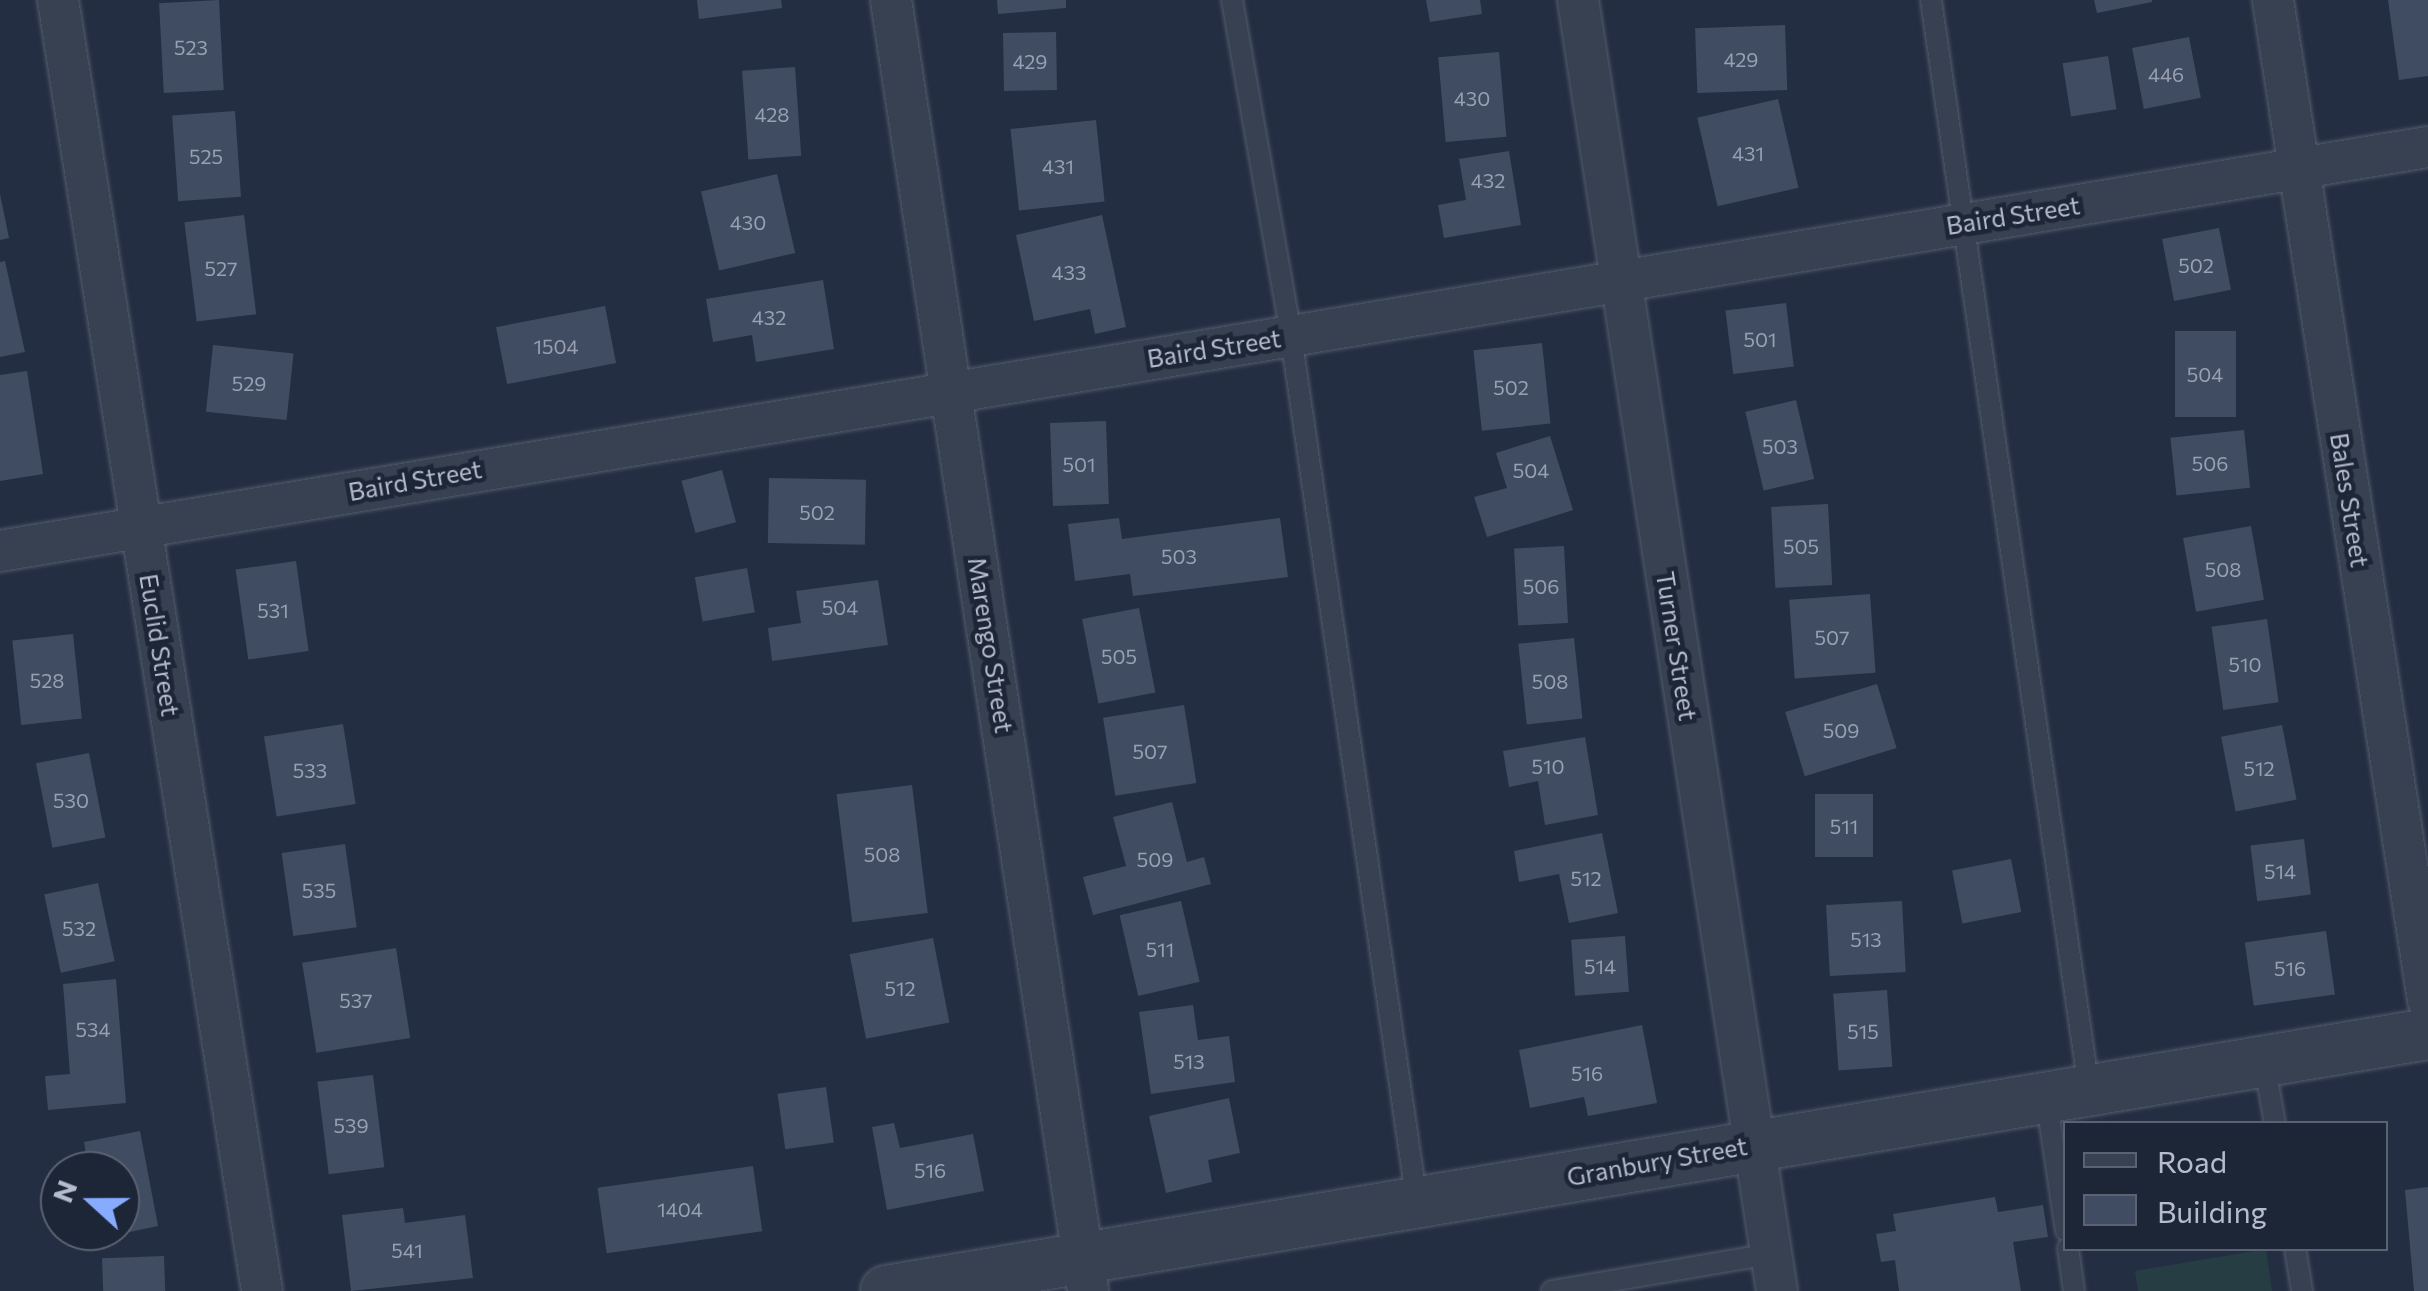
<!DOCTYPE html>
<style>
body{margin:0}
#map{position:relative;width:2428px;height:1291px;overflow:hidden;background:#242e42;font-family:Commissioner,sans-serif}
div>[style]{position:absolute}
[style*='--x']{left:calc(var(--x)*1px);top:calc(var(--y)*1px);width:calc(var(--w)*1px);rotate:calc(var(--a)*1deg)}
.green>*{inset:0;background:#263e43}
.building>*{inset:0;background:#3f4c62;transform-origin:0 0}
.roads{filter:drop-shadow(0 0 2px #535c6c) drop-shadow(0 0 2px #535c6c)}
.service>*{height:20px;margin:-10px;padding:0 10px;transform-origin:10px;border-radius:10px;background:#384152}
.minor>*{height:40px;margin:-20px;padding:0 20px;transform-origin:20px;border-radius:20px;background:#384152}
.tertiary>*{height:50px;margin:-25px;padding:0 25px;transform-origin:25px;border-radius:25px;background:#384152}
span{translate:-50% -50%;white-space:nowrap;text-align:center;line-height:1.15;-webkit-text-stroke:9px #1d2637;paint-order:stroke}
.number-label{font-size:20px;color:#98a0b2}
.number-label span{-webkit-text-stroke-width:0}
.street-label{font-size:25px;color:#b5bccc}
.legend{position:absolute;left:2063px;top:1121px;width:325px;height:130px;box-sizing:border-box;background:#1d2637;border:2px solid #5a6273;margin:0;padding:12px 18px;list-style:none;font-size:30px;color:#b5bccc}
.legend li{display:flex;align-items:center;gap:20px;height:50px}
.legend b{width:50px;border:2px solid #5a6273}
.north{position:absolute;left:40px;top:1151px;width:100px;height:100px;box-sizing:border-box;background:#1d2637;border:2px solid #5a6273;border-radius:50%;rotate:291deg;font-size:28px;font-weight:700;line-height:40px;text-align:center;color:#b5bccc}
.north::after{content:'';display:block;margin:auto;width:35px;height:45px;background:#87acff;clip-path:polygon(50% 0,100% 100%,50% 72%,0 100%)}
</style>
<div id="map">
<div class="green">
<div style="clip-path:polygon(2266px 1249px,2272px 1291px,2138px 1291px,2135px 1271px)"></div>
</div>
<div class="building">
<div style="left:219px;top:0;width:90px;height:60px;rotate:87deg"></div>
<div style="clip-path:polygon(697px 0,781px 0,782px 8px,699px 19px)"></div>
<div style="clip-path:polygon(997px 0,1066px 0,1066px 8px,998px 14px)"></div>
<div style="clip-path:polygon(1426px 0,1480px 0,1482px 14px,1430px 22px)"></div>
<div style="clip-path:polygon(2094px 0,2152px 0,2152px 2px,2097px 13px)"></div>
<div style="clip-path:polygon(2388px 0,2428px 0,2428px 76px,2399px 80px)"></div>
<div style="left:1785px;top:25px;width:65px;height:90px;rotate:88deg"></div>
<div style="left:1056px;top:32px;width:58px;height:53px;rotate:89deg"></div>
<div style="left:2189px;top:37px;width:62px;height:58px;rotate:79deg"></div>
<div style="left:1499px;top:52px;width:85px;height:61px;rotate:85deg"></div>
<div style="left:2108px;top:56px;width:54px;height:46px;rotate:81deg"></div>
<div style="left:795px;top:67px;width:89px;height:53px;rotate:86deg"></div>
<div style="left:1778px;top:99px;width:91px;height:83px;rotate:77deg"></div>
<div style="left:235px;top:111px;width:86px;height:63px;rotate:86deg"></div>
<div style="left:1096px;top:120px;width:82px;height:86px;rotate:84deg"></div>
<div style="clip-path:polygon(1509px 151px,1521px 225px,1444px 238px,1438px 205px,1466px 200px,1459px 159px)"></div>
<div style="left:777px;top:174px;width:81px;height:78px;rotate:77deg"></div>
<div style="clip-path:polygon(0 194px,9px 238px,0 240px)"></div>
<div style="left:244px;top:215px;width:100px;height:60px;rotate:83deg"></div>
<div style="clip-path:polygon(1102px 215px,1126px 327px,1095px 334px,1090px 309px,1034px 321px,1016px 235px)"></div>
<div style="left:2219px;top:228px;width:63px;height:58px;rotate:79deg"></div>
<div style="clip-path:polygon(5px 261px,25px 352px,0 357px,0 262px)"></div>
<div style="clip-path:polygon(823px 280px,834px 349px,756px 362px,752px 335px,713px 342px,706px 299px)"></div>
<div style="left:1786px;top:303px;width:64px;height:61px;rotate:83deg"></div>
<div style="left:605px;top:306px;width:58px;height:111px;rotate:79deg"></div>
<div style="left:2175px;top:331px;width:61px;height:86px"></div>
<div style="left:1542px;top:343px;width:81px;height:69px;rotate:84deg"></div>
<div style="left:213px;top:345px;width:81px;height:67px;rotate:6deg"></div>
<div style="clip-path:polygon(27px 371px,43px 474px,0 481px,0 375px)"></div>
<div style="left:1796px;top:400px;width:81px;height:52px;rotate:77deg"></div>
<div style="left:1106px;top:421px;width:83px;height:56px;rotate:88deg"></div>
<div style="left:2244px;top:430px;width:58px;height:74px;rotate:84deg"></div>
<div style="clip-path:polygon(1550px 436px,1573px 510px,1487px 537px,1474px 497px,1507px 488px,1496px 453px)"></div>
<div style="left:722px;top:470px;width:54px;height:42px;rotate:75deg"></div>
<div style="left:769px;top:478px;width:97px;height:65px;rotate:1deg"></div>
<div style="left:1828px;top:504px;width:81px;height:57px;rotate:87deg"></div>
<div style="clip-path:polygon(1119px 518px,1122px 539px,1280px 518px,1288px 577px,1133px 596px,1130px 574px,1075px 581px,1068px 524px)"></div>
<div style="left:2251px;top:526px;width:75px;height:69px;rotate:80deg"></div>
<div style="left:1564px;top:546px;width:77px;height:50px;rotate:87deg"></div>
<div style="left:296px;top:561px;width:91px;height:61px;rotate:82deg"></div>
<div style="left:747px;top:568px;width:45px;height:53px;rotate:80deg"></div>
<div style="clip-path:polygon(878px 580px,888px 645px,772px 661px,768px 628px,801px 623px,796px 591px)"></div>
<div style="left:1870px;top:594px;width:79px;height:81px;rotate:86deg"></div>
<div style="left:1139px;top:608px;width:86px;height:58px;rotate:79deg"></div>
<div style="left:2267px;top:619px;width:84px;height:56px;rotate:82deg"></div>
<div style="left:73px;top:634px;width:85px;height:61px;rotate:84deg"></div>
<div style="left:1574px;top:638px;width:81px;height:56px;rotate:84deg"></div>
<div style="left:1877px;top:684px;width:67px;height:96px;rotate:73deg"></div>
<div style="left:1184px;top:705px;width:79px;height:82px;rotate:81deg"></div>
<div style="left:343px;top:724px;width:81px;height:80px;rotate:81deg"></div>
<div style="left:2282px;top:725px;width:76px;height:62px;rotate:79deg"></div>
<div style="clip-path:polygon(1585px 737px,1598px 815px,1545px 825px,1538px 781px,1509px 787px,1503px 751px)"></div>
<div style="left:89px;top:753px;width:86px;height:54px;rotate:79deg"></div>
<div style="left:912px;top:785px;width:129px;height:76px;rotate:83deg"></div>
<div style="left:1815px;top:794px;width:58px;height:63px"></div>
<div style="clip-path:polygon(1172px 802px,1187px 862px,1204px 857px,1211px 884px,1093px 915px,1083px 877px,1126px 866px,1113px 817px)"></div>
<div style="clip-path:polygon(1602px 833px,1618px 913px,1569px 923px,1559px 874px,1519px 882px,1514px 851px)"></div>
<div style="left:2304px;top:839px;width:56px;height:54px;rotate:83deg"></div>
<div style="left:345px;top:844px;width:84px;height:64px;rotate:82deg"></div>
<div style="left:2011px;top:859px;width:54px;height:60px;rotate:79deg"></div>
<div style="left:98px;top:883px;width:80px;height:55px;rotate:78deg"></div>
<div style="left:1181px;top:901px;width:83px;height:63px;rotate:77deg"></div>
<div style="left:1902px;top:901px;width:71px;height:76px;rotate:87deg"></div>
<div style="left:2326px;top:931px;width:64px;height:82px;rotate:82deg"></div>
<div style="left:1625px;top:936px;width:56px;height:54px;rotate:86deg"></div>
<div style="left:933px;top:938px;width:86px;height:85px;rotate:79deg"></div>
<div style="left:396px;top:948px;width:91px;height:95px;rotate:81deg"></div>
<div style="clip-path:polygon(116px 979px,126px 1103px,48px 1110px,45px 1076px,70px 1074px,63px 984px)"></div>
<div style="left:1887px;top:990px;width:77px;height:54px;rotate:86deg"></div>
<div style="clip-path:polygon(1193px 1005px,1198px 1040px,1229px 1036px,1235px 1082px,1151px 1094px,1139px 1012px)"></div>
<div style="clip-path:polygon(1642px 1025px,1657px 1103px,1588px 1116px,1584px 1097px,1530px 1108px,1519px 1050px)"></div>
<div style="left:373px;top:1075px;width:93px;height:56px;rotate:83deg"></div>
<div style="left:826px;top:1087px;width:56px;height:49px;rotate:82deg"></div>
<div style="clip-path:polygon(1229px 1098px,1240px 1153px,1208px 1160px,1212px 1182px,1166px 1193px,1149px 1116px)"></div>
<div style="clip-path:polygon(894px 1123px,900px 1148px,973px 1134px,984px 1191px,887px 1210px,872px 1127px)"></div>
<div style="clip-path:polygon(140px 1131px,158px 1226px,87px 1241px,85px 1231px,120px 1231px,120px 1171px,89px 1171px,84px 1142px)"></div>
<div style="left:753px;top:1166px;width:66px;height:157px;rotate:82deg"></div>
<div style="clip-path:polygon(2428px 1187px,2428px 1291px,2414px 1291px,2405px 1190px)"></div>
<div style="clip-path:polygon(1995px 1197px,1998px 1212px,2043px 1205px,2048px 1237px,2013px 1242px,2021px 1291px,1899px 1291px,1895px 1260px,1881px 1262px,1876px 1234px,1896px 1231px,1893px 1214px)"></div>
<div style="clip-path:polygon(403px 1208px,405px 1223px,465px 1215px,473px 1278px,351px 1291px,342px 1215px)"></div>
<div style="left:164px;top:1256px;width:35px;height:62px;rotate:88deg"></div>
</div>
<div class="roads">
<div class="service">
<div style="--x:1232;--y:0;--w:341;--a:80"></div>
<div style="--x:1291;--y:336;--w:875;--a:81.72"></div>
<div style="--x:1931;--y:0;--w:1099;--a:81.74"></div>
<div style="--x:2264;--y:1061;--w:64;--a:80.1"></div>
<div style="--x:2046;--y:1097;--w:135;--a:81.5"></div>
<div style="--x:2068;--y:1248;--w:43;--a:82.1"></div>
<div style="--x:2295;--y:1248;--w:44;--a:80.8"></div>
<div style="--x:1552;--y:1291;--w:222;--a:-9.6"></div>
</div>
<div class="minor">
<div style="--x:58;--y:0;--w:1307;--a:81.02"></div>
<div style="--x:891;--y:0;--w:1306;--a:81.32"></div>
<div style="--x:1578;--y:0;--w:1306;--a:81.24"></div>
<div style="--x:2273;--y:0;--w:1012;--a:81.19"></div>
<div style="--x:0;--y:551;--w:2461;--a:-9.45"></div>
</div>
<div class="tertiary">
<div style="--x:886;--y:1291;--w:1563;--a:-9.46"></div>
</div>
</div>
<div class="number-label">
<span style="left:191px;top:47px">523</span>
<span style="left:1741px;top:59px">429</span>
<span style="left:1030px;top:61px">429</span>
<span style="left:2166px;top:74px">446</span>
<span style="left:1472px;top:98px">430</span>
<span style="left:772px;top:114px">428</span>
<span style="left:1748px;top:153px">431</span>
<span style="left:206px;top:156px">525</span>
<span style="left:1058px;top:166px">431</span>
<span style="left:1488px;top:180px">432</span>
<span style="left:748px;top:222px">430</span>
<span style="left:2196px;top:265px">502</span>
<span style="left:221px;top:268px">527</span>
<span style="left:1069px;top:272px">433</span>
<span style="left:769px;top:317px">432</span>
<span style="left:1760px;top:339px">501</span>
<span style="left:556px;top:346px">1504</span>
<span style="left:2205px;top:374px">504</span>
<span style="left:249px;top:383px">529</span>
<span style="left:1511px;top:387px">502</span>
<span style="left:1780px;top:446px">503</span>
<span style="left:2210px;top:463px">506</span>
<span style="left:1079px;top:464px">501</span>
<span style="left:1531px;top:470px">504</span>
<span style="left:817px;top:512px">502</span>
<span style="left:1801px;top:546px">505</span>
<span style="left:1179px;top:556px">503</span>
<span style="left:2223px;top:569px">508</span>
<span style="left:1541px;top:586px">506</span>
<span style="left:840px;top:607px">504</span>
<span style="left:273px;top:610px">531</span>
<span style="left:1832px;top:637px">507</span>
<span style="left:1119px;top:656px">505</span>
<span style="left:2245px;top:664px">510</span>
<span style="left:47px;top:680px">528</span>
<span style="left:1550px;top:681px">508</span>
<span style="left:1841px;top:730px">509</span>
<span style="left:1150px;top:751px">507</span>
<span style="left:1548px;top:766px">510</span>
<span style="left:2259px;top:768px">512</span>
<span style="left:310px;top:770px">533</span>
<span style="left:71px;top:800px">530</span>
<span style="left:1844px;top:826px">511</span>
<span style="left:882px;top:854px">508</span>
<span style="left:1155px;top:859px">509</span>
<span style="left:2280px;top:871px">514</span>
<span style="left:1586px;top:878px">512</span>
<span style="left:319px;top:890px">535</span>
<span style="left:79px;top:928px">532</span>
<span style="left:1866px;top:939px">513</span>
<span style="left:1160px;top:949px">511</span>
<span style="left:1600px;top:966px">514</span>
<span style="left:2290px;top:968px">516</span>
<span style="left:900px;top:988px">512</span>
<span style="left:356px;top:1000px">537</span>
<span style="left:93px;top:1029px">534</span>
<span style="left:1863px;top:1031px">515</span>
<span style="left:1189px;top:1061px">513</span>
<span style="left:1587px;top:1073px">516</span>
<span style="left:351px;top:1125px">539</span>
<span style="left:930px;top:1170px">516</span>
<span style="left:680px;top:1209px">1404</span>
<span style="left:407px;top:1250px">541</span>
</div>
<div class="street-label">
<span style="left:2013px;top:215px;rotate:-9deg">Baird Street</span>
<span style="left:1214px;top:348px;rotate:-9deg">Baird Street</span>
<span style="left:415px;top:480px;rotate:-10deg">Baird Street</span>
<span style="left:2350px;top:500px;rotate:81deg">Bales Street</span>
<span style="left:160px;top:645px;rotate:81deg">Euclid Street</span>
<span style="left:991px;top:645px;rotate:81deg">Marengo Street</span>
<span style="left:1677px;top:646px;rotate:81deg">Turner Street</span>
<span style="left:1657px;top:1161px;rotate:-10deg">Granbury Street</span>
</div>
<ul class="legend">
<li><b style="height:12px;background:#384152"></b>Road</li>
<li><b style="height:28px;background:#3f4c62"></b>Building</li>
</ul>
<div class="north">N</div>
</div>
